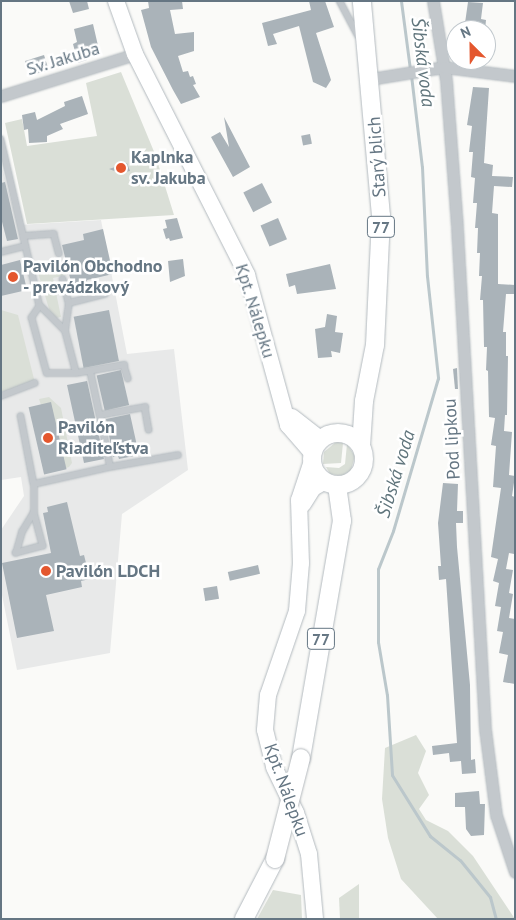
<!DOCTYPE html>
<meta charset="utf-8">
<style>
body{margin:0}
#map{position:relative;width:516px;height:920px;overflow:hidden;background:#fafaf8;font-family:"PT Sans",sans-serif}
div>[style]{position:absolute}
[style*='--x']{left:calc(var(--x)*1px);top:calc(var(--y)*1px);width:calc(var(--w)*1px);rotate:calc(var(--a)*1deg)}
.built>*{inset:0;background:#e8e9e9}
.green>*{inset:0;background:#dadfd7}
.stream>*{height:3px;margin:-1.5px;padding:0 1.5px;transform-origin:1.5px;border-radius:1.5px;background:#bbc7cb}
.building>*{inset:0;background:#aab3b9;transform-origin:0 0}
.roads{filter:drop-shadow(0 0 1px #b3babf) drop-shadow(0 0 1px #b3babf)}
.lane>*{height:5.5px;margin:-2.75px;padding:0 2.75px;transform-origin:2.75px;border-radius:2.75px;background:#c3c8cc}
.street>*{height:11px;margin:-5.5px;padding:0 5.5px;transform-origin:5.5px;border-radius:5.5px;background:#c3c8cc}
.secondary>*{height:16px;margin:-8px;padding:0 8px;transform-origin:8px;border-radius:8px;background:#fff}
.primary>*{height:18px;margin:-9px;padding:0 9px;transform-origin:9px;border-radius:9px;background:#fff}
.primary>.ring{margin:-9px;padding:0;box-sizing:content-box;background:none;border:18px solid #fff;border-radius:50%}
.bridges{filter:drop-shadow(0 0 1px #b5babe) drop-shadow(0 0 1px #b5babe)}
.primary-bridge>*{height:18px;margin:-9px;padding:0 9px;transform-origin:9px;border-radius:9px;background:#fff}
.dots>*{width:14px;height:14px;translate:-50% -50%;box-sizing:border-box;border:2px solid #fff;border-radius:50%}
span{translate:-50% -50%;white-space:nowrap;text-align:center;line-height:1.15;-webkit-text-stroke:5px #fff;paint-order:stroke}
.shield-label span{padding:1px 4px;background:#fff;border:1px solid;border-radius:4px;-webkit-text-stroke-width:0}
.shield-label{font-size:16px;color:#657683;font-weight:700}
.street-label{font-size:18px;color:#657683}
.poi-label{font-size:18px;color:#657683;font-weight:700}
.left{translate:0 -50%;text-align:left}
.water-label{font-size:19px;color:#60757c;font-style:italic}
.frame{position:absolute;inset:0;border:2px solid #657683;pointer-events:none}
.north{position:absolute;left:446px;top:20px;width:50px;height:50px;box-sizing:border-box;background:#fff;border:1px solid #c1c8cd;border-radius:50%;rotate:337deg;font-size:14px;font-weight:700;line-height:20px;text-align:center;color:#657683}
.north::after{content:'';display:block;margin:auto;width:18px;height:22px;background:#e4572e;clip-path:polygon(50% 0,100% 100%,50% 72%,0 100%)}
</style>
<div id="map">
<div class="built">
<div style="clip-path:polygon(1px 164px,18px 225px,101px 220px,127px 354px,174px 349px,188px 470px,122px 514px,110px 653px,17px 670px,1px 590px,1px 530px,24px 496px,21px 477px,1px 480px)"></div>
</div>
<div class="green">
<div style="clip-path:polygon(121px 72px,155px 154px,174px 215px,27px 224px,5px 123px,22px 119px,27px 146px,97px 136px,86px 83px)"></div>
<div style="clip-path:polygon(36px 266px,65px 268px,66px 275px,53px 278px,61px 317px,56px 318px,50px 312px)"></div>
<div style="clip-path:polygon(1px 310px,18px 315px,35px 383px,1px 392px)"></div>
<div style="clip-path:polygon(49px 397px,61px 408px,72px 463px,69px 467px,66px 468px,41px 405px,39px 399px)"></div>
<div style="clip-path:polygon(336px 442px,343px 443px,341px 463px,323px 464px,324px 452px)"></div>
<div style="clip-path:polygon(347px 444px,355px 456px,351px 470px,342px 476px,330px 474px,326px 467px,339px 468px,345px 464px)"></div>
<div style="clip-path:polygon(416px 735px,426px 751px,418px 773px,429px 795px,419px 809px,426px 820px,448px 831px,473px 856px,515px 919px,438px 919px,401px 879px,388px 838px,382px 799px,385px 748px)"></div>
<div style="clip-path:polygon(359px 884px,359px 919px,340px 919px,339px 898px)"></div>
<div style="clip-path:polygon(273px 890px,301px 895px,302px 919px,257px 919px)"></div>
</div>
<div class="stream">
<div style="--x:401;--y:1;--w:69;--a:82.5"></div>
<div style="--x:411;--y:75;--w:93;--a:83.2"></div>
<div style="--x:422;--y:167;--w:109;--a:87.4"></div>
<div style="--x:427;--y:276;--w:103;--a:83.8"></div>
<div style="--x:438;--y:378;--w:159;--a:106.4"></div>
<div style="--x:393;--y:531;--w:41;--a:111.5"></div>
<div style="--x:378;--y:569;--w:73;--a:90"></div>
<div style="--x:378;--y:642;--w:54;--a:80.4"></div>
<div style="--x:387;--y:695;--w:80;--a:86.4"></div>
<div style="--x:392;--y:775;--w:72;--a:58.1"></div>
<div style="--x:430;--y:836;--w:38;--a:39"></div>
<div style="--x:460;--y:860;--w:48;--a:51"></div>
<div style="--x:490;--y:897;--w:23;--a:75"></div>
</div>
<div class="building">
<div style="clip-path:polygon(69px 1px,87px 1px,89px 9px,73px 13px)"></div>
<div style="clip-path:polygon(148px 1px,182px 1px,183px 9px,170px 10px,175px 34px,194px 32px,194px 51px,178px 56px,183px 72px,188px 71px,190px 77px,193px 76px,196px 84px,193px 85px,200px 97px,181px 104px,173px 90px,151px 47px,141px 10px,149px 8px)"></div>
<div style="clip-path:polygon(309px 1px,325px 1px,334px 27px,316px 33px,331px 80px,326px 88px,313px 82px,299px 26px,273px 34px,277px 44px,268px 46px,262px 23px,311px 10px)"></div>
<div style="clip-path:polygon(468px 2px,483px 3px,481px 19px,486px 20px,485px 30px,464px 30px)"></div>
<div style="clip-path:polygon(93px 24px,99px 50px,86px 54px,87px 60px,78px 63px,73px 44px,77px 42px,74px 29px)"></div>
<div style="clip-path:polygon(44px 55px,49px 71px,29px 75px,25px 61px)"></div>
<div style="clip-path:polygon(473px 87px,489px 88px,484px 163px,493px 165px,492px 176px,513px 177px,512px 187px,494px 186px,492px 213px,498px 214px,498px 284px,515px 285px,515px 294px,506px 294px,503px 332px,506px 332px,506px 356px,508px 356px,507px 415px,505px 415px,504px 431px,512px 432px,509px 475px,515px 476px,512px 496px,515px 497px,515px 549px,514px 554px,509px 553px,506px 569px,513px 570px,509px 593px,513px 594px,509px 618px,515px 619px,515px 684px,503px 682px,508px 655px,499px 653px,503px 632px,497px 631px,501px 607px,495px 606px,499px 583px,493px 581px,498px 559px,491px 557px,501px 488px,493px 487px,496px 446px,491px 445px,495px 418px,489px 417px,488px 371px,486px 370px,487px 347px,484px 347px,483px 300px,480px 300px,482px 276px,479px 276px,480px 253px,477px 253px,478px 228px,475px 228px,477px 203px,473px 203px,475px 178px,471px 177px,473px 152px,469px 152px,472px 126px,467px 125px)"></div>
<div style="clip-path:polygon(82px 96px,88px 114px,60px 124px,63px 129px,47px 136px,47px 142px,29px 143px,28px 129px,24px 130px,22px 115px,35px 112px,37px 120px,65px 106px,64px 102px)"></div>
<div style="clip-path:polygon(224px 117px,250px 167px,233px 177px,211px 137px,220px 132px,229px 147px)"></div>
<div style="left:310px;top:134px;width:10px;height:9px;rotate:79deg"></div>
<div style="clip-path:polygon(127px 163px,130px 171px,120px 173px,109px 169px)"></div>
<div style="clip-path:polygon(5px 182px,18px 239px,7px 241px,1px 218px,1px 183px)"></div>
<div style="left:262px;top:183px;width:22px;height:21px;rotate:63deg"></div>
<div style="clip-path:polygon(177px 218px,183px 238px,170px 241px,169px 238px,166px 239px,163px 229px,167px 228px,165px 220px)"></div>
<div style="left:278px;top:218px;width:23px;height:19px;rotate:67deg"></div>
<div style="clip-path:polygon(103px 229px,113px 274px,87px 280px,88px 286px,73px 290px,62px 245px,84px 240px,83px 234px)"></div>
<div style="clip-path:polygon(183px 259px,185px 276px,170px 282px,168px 261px)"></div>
<div style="clip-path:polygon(20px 260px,27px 290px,1px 296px,1px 265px)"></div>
<div style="clip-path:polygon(330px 264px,336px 289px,297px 294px,295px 285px,289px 287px,286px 274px)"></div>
<div style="left:109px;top:310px;width:52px;height:36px;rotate:79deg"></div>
<div style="clip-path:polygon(327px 314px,337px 316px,335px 332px,343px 333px,340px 353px,331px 351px,332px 357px,318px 358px,315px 329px,325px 327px)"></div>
<div style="clip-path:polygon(457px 368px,458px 389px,455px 389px,453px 369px)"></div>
<div style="left:121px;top:370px;width:36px;height:25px;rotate:77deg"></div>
<div style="clip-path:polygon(86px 376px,104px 459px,84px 463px,67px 385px,87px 381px)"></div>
<div style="left:51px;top:402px;width:69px;height:23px;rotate:77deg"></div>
<div style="clip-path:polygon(130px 414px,139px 455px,119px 459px,118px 456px,113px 457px,106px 419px)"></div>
<div style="clip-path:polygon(443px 483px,458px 484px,457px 511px,463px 511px,463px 523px,456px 523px,457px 547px,470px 685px,471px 760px,475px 759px,476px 773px,462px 774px,461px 761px,450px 762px,449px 753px,433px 755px,432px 746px,457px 743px,446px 579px,439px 580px,438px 566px,441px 566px,438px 523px)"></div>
<div style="clip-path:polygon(67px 502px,80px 556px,84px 555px,90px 579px,81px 581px,82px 587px,46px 595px,54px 631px,17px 638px,2px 563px,51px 553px,43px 513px,48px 512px,47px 507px)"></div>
<div style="left:258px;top:565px;width:9px;height:31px;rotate:77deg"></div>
<div style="left:217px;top:586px;width:13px;height:14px;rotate:81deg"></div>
<div style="clip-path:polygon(479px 791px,480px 804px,485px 804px,484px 835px,471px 836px,466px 829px,465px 807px,455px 807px,455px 793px)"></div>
</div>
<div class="roads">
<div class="lane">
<div style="--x:340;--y:1;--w:43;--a:62.2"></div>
<div style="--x:1;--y:139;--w:171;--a:76.9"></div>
<div style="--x:40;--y:306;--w:14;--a:124"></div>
<div style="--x:32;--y:318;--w:57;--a:74.7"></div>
<div style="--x:47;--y:373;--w:29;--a:0"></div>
<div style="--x:76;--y:373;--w:43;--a:-104.7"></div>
<div style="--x:65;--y:331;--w:35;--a:-135"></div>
<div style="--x:23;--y:236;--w:31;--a:-4"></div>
<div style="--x:54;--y:234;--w:20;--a:75"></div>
<div style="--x:1;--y:252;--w:25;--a:-14"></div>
<div style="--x:63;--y:279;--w:25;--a:76"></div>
<div style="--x:69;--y:303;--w:37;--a:-14"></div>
<div style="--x:65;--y:331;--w:28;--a:-82"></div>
<div style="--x:76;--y:373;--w:49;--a:-9.5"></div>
<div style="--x:124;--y:365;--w:14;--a:73"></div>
<div style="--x:91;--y:373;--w:43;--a:77.9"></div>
<div style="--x:100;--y:415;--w:46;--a:-10.1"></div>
<div style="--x:145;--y:407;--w:23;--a:80"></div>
<div style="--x:1;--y:396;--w:36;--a:-21"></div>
<div style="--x:21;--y:416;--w:69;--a:79.2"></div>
<div style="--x:34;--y:484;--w:78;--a:-12.6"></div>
<div style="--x:110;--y:467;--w:53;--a:-100.9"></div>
<div style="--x:110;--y:467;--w:69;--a:-10"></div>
<div style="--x:34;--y:512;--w:35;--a:75"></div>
<div style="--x:43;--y:546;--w:28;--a:165"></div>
<div style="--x:16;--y:553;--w:22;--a:-74"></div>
<div style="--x:22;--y:532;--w:23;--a:-59"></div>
<div style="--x:34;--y:512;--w:28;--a:-90"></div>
</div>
<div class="street">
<div style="--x:433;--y:1;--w:80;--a:80.7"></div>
<div style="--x:446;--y:80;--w:148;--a:85.7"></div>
<div style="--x:457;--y:228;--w:502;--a:86.8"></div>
<div style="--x:485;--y:729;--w:87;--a:82.7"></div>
<div style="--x:496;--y:815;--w:60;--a:71.6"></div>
<div style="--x:370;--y:79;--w:75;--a:-9.2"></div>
<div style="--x:444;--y:67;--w:72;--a:7.2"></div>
<div style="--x:1;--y:96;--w:140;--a:-17.4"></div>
</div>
<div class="secondary">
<div style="--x:116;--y:1;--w:56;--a:70.3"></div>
<div style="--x:135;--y:54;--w:248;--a:63.1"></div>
<div style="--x:247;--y:275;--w:156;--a:74.7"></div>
<div style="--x:288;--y:425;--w:38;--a:49"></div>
<div style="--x:292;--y:417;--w:37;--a:38"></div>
<div style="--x:312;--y:461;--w:41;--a:108.4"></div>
<div style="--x:299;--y:500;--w:63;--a:88.2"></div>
<div style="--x:301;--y:563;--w:48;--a:94.8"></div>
<div style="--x:297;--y:611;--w:89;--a:109"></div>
<div style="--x:268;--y:695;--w:35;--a:95"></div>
<div style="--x:265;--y:730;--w:38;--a:76"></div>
<div style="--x:274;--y:767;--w:51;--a:64.4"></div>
<div style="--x:296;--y:813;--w:43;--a:72.4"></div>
<div style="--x:309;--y:854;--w:65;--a:84.7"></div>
<div style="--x:303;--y:504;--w:19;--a:-58"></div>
<div style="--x:313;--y:488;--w:14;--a:-30"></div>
</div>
<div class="primary">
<div class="ring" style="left:312px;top:433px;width:34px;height:34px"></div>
<div style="--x:361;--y:446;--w:45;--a:-86.2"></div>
<div style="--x:364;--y:401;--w:57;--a:-78.9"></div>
<div style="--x:375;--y:345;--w:129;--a:-87.3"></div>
<div style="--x:381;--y:216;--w:216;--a:-95.1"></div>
<div style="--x:301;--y:758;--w:241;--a:-80.2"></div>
<div style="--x:342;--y:521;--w:36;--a:-98"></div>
<div style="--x:244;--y:919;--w:68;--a:-62.7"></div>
</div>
</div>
<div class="bridges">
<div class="primary-bridge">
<div style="--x:275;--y:859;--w:104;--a:-75.6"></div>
</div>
</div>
<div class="dots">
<div style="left:121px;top:168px;background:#e4572e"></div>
<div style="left:13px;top:277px;background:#e4572e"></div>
<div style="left:48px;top:438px;background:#e4572e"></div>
<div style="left:46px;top:571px;background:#e4572e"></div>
</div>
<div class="shield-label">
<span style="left:381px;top:227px">77</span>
<span style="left:321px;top:639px">77</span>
</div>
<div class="street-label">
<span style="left:63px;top:59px;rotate:-17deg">Sv. Jakuba</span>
<span style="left:377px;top:157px;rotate:-94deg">Starý blich</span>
<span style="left:255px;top:311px;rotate:73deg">Kpt. Nálepku</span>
<span style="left:452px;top:439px;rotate:-93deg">Pod lipkou</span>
<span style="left:286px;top:790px;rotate:70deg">Kpt. Nálepku</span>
</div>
<div class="poi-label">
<span class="left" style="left:131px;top:168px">Kaplnka<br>sv. Jakuba</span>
<span class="left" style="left:23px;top:277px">Pavilón Obchodno<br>- prevádzkový</span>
<span class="left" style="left:58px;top:438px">Pavilón<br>Riaditeľstva</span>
<span class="left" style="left:56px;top:571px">Pavilón LDCH</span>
</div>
<div class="water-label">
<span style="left:423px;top:62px;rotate:83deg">Šibská voda</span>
<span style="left:396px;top:474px;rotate:-73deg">Šibská voda</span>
</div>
<div class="frame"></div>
<div class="north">N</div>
</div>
